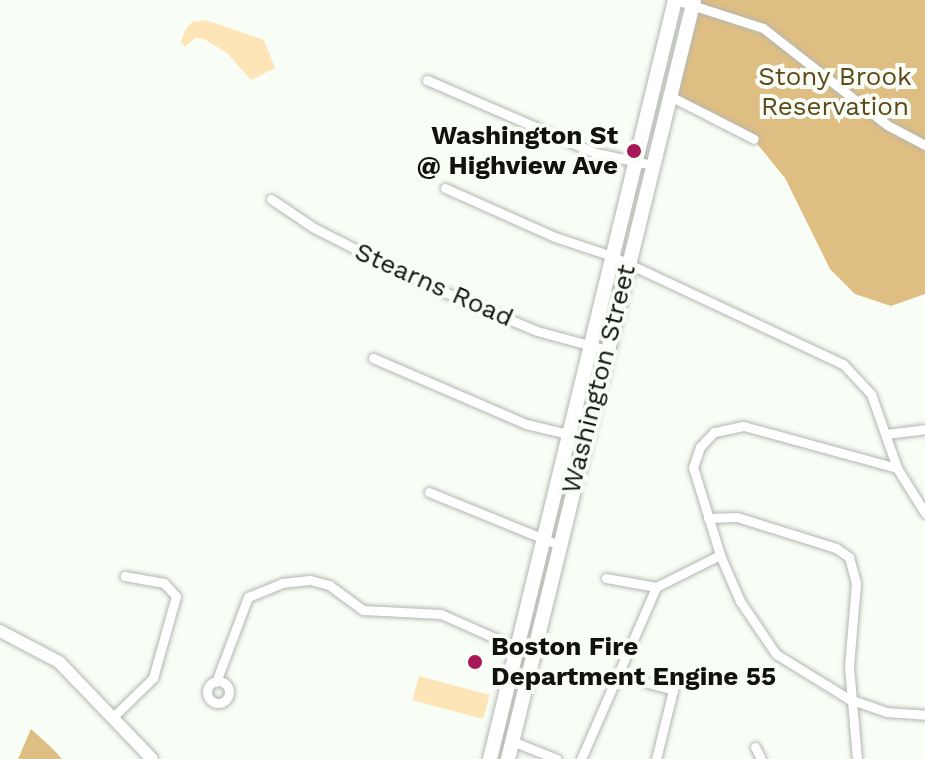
<!DOCTYPE html>
<style>
body{margin:0}
#map{position:relative;width:925px;height:759px;overflow:hidden;background:#f8fdf6;font-family:"Work Sans",sans-serif}
div>[style]{position:absolute}
[style*='--x']{left:calc(var(--x)*1px);top:calc(var(--y)*1px);width:calc(var(--w)*1px);rotate:calc(var(--a)*1deg)}
.green>*{inset:0;background:#fee5b7;transform-origin:0 0}
.forest>*{inset:0;background:#dfbe83}
.roads{filter:drop-shadow(0 0 2px #b2b6b0) drop-shadow(0 0 2px #b2b6b0)}
.minor>*{height:9px;margin:-4.5px;padding:0 4.5px;transform-origin:4.5px;border-radius:4.5px;background:#fff}
.minor>.ring{margin:-4.5px;padding:0;box-sizing:content-box;background:none;border:9px solid #fff;border-radius:50%}
.secondary>*{height:12px;margin:-6px;padding:0 6px;transform-origin:6px;border-radius:6px;background:#fff}
.primary>*{height:14px;margin:-7px;padding:0 7px;transform-origin:7px;border-radius:7px;background:#fff}
.dots>*{width:22px;height:22px;translate:-50% -50%;box-sizing:border-box;border:4px solid #f8fdf6;border-radius:50%}
span{translate:-50% -50%;white-space:nowrap;text-align:center;line-height:1.15;-webkit-text-stroke:8px #f8fdf6;paint-order:stroke}
.park-label{font-size:26px;color:#5f481a}
.poi-label{font-size:26px;color:#111210;font-weight:700}
.right{translate:-100% -50%;text-align:right}
.left{translate:0 -50%;text-align:left}
.street-label{font-size:26px;color:#111210}
</style>
<div id="map">
<div class="green">
<div style="clip-path:polygon(206px 20px,264px 40px,275px 68px,251px 80px,227px 53px,204px 39px,195px 38px,185px 47px,181px 41px,186px 29px,192px 22px)"></div>
<div style="left:419px;top:676px;width:73px;height:25px;rotate:15deg"></div>
</div>
<div class="forest">
<div style="clip-path:polygon(699px 0,925px 0,925px 294px,891px 306px,855px 294px,830px 269px,785px 178px,754px 140px,715px 113px,670px 96px)"></div>
<div style="clip-path:polygon(31px 729px,53px 749px,62px 759px,18px 759px)"></div>
</div>
<div class="roads">
<div class="minor">
<div style="--x:676;--y:0;--w:91;--a:17.8"></div>
<div style="--x:763;--y:28;--w:157;--a:38"></div>
<div style="--x:887;--y:125;--w:43;--a:27.8"></div>
<div style="--x:427;--y:80;--w:184;--a:23.4"></div>
<div style="--x:596;--y:153;--w:57;--a:12.1"></div>
<div style="--x:670;--y:96;--w:94;--a:27.1"></div>
<div style="--x:445;--y:188;--w:120;--a:24"></div>
<div style="--x:555;--y:237;--w:60;--a:18.4"></div>
<div style="--x:612;--y:256;--w:255;--a:25.1"></div>
<div style="--x:843;--y:364;--w:41;--a:47"></div>
<div style="--x:871;--y:394;--w:78;--a:70.6"></div>
<div style="--x:897;--y:468;--w:53;--a:58.1"></div>
<div style="--x:271;--y:199;--w:52;--a:34"></div>
<div style="--x:314;--y:228;--w:122;--a:26.8"></div>
<div style="--x:423;--y:283;--w:124;--a:22.8"></div>
<div style="--x:537;--y:331;--w:73;--a:15.2"></div>
<div style="--x:373;--y:358;--w:167;--a:23.3"></div>
<div style="--x:526;--y:424;--w:61;--a:13.3"></div>
<div style="--x:886;--y:434;--w:39;--a:-7"></div>
<div style="--x:897;--y:468;--w:160;--a:-164.7"></div>
<div style="--x:743;--y:426;--w:30;--a:168"></div>
<div style="--x:714;--y:432;--w:21;--a:133"></div>
<div style="--x:700;--y:447;--w:21;--a:109"></div>
<div style="--x:693;--y:467;--w:92;--a:72.9"></div>
<div style="--x:720;--y:555;--w:50;--a:66.5"></div>
<div style="--x:740;--y:601;--w:64;--a:55.8"></div>
<div style="--x:776;--y:654;--w:86;--a:31.7"></div>
<div style="--x:849;--y:699;--w:39;--a:19"></div>
<div style="--x:886;--y:712;--w:39;--a:4"></div>
<div style="--x:429;--y:492;--w:140;--a:22.2"></div>
<div style="--x:708;--y:518;--w:29;--a:-2"></div>
<div style="--x:737;--y:517;--w:104;--a:17.4"></div>
<div style="--x:836;--y:548;--w:16;--a:35"></div>
<div style="--x:849;--y:557;--w:27;--a:75"></div>
<div style="--x:856;--y:583;--w:83;--a:94.8"></div>
<div style="--x:849;--y:666;--w:93;--a:85.1"></div>
<div style="--x:606;--y:578;--w:51;--a:10.2"></div>
<div style="--x:656;--y:587;--w:72;--a:-26.6"></div>
<div class="ring" style="left:207px;top:681px;width:13px;height:13px"></div>
<div style="--x:216;--y:682;--w:91;--a:-69.4"></div>
<div style="--x:248;--y:597;--w:37;--a:-22"></div>
<div style="--x:282;--y:583;--w:28;--a:-6"></div>
<div style="--x:310;--y:580;--w:20;--a:15"></div>
<div style="--x:329;--y:585;--w:42;--a:36.3"></div>
<div style="--x:363;--y:610;--w:78;--a:2.9"></div>
<div style="--x:441;--y:614;--w:98;--a:24"></div>
<div style="--x:644;--y:682;--w:30;--a:15"></div>
<div style="--x:673;--y:690;--w:71;--a:103.8"></div>
<div style="--x:113;--y:717;--w:56;--a:-44.3"></div>
<div style="--x:153;--y:678;--w:85;--a:-74.3"></div>
<div style="--x:176;--y:596;--w:18;--a:-133"></div>
<div style="--x:164;--y:583;--w:40;--a:-170"></div>
<div style="--x:512;--y:741;--w:48;--a:21.8"></div>
<div style="--x:755;--y:747;--w:13;--a:63"></div>
<div style="--x:581;--y:759;--w:188;--a:-66.4"></div>
</div>
<div class="secondary">
<div style="--x:0;--y:631;--w:67;--a:27.7"></div>
<div style="--x:59;--y:662;--w:134;--a:46.2"></div>
</div>
<div class="primary">
<div style="--x:490;--y:759;--w:781;--a:-76.3"></div>
<div style="--x:508;--y:759;--w:781;--a:-76.23"></div>
</div>
</div>
<div class="dots">
<div style="left:634px;top:151px;background:#a71858"></div>
<div style="left:475px;top:662px;background:#a71858"></div>
</div>
<div class="park-label">
<span style="left:835px;top:92px">Stony Brook<br>Reservation</span>
</div>
<div class="poi-label">
<span class="right" style="left:618px;top:151px">Washington St<br>@ Highview Ave</span>
<span class="left" style="left:491px;top:662px">Boston Fire<br>Department Engine 55</span>
</div>
<div class="street-label">
<span style="left:434px;top:285px;rotate:24deg">Stearns Road</span>
<span style="left:599px;top:379px;rotate:-76deg">Washington Street</span>
</div>
</div>
